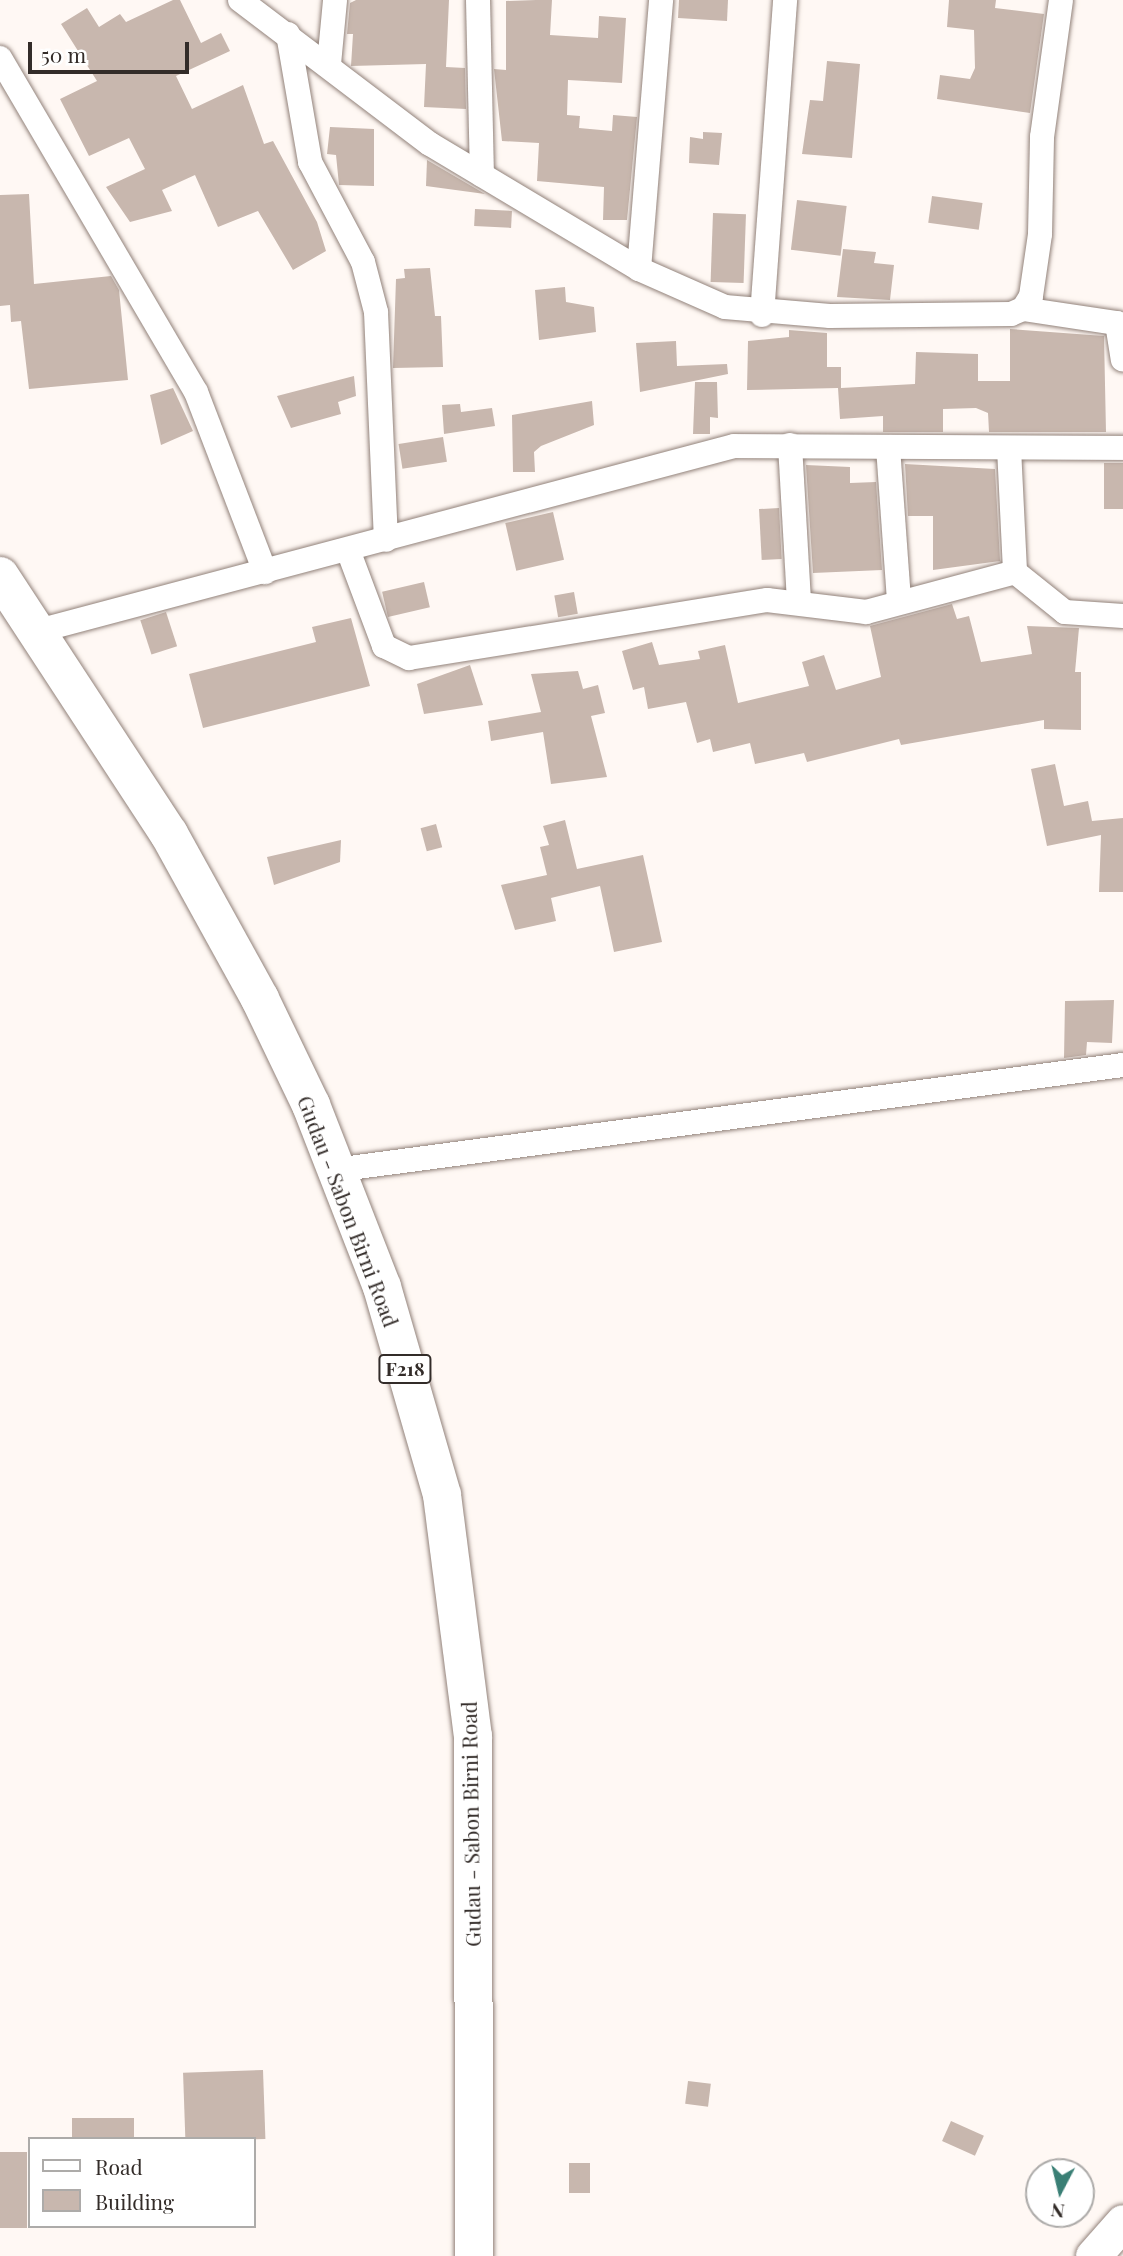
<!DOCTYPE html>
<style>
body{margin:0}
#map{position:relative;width:1123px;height:2256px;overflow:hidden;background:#fff8f4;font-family:"Playfair Display",serif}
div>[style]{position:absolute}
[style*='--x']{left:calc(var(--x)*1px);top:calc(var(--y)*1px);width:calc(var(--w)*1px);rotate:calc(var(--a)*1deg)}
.building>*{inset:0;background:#c8b7ae;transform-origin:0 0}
.roads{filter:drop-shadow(0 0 2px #92827a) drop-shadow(0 0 2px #92827a)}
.street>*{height:24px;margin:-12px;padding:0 12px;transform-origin:12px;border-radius:12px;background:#fff}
.secondary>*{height:35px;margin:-17.5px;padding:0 17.5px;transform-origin:17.5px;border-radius:17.5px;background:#fff}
.primary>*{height:38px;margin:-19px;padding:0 19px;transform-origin:19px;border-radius:19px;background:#fff}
span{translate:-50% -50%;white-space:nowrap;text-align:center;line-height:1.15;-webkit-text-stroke:5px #fff;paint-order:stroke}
.shield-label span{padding:2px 5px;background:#fff;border:2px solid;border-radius:5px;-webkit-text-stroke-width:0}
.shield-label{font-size:19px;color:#332c29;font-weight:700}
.street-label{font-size:21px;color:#332c29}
.legend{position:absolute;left:28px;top:2137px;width:228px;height:91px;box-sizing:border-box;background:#fff;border:2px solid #adaba9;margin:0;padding:9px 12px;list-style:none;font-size:21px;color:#332c29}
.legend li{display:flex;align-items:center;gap:14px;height:35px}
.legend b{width:35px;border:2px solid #adaba9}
.north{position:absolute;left:1025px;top:2158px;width:70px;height:70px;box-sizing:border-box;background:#fff;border:2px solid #adaba9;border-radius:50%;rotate:187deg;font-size:19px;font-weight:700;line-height:28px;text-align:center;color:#332c29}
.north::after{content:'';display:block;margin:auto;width:24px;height:32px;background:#3a7f75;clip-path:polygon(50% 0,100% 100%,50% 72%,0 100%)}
.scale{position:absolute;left:28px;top:42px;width:161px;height:32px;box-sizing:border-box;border:4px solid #332c29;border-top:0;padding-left:9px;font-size:21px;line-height:24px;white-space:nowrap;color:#332c29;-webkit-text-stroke:5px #fff;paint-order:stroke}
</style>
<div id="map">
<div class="building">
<div style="clip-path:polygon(173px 0,180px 0,201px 43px,221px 33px,230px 51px,176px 76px,192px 109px,243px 85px,264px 144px,273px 141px,317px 222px,326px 251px,293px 270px,258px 211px,218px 227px,195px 175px,162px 190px,172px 211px,130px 222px,106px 187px,145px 169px,129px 138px,89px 156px,60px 99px,97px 81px,61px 24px,87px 8px,99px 27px,120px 14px,126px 22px)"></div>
<div style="clip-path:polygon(356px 0,449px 0,446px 67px,465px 68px,466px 109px,424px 107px,426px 64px,351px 66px,353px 34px,347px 34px,350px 3px)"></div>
<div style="clip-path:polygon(536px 0,552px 0,550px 35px,598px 38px,599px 16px,626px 18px,622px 83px,568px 80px,567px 115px,580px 116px,579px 128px,612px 131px,613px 115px,637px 117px,627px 220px,603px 220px,604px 187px,537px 181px,539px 143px,502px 141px,494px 69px,506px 70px,506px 1px)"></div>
<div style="clip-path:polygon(679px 0,728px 0,727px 21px,678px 18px)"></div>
<div style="clip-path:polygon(949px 0,996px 0,995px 8px,1044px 14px,1030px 113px,937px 99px,940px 75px,970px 79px,975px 68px,974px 30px,947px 27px)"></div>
<div style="clip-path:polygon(827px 61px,860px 64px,852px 158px,802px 154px,810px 100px,823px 101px)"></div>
<div style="clip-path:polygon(330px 127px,374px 129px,374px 186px,339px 185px,336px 155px,327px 154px)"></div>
<div style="clip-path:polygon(703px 132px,722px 133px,719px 165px,689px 163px,690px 137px,703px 139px)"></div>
<div style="clip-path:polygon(427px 160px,485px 194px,426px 186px)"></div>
<div style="clip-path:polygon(29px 194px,34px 284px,111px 276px,119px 290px,128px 380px,29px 389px,21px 321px,11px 322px,10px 305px,0 306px,0 195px)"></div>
<div style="left:932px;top:196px;width:51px;height:27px;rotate:8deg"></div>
<div style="left:797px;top:200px;width:50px;height:50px;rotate:7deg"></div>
<div style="left:475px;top:209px;width:37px;height:17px;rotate:3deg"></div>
<div style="left:713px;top:213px;width:33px;height:69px;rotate:2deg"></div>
<div style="clip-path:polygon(843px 249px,876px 252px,874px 263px,894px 265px,890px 300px,837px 297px)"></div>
<div style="clip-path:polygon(430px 268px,435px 316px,441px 316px,443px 367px,393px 368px,396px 279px,405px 278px,404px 269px)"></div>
<div style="clip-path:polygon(565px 287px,566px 302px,594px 307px,596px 332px,539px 340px,535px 290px)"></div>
<div style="clip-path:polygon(1010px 329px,1104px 336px,1106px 432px,989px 432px,988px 413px,976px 408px,943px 409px,943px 432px,883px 432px,883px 416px,840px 419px,838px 388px,747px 390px,748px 341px,789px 337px,789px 330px,827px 333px,827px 367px,841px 367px,841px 388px,915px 384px,916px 352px,978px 354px,978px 381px,1010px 381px)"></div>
<div style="clip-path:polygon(676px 341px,677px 366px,727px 364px,728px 374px,640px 392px,636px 343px)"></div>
<div style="clip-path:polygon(354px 376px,356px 396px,338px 402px,341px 414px,291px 428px,277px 396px)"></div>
<div style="clip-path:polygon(695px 382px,717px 382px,718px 418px,710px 417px,710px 434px,693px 434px)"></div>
<div style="clip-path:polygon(173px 388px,193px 431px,161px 445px,150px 395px)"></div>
<div style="clip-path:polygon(592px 401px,594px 425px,541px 446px,534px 452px,535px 472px,513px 472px,512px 415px)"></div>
<div style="clip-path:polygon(460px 404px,461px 412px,492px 408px,495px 426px,444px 434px,442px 405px)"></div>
<div style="left:443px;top:437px;width:25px;height:45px;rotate:81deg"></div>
<div style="left:1104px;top:463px;width:19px;height:46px"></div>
<div style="clip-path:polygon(905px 464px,995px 469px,1000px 561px,933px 570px,933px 516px,908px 516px)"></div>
<div style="clip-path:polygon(806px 465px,850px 467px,850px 483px,876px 482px,882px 570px,813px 573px)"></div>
<div style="left:779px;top:508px;width:51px;height:20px;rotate:87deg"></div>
<div style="left:553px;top:512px;width:49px;height:49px;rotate:77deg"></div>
<div style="left:424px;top:582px;width:26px;height:43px;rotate:77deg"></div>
<div style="left:574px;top:592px;width:22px;height:20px;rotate:80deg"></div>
<div style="clip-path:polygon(952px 604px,957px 619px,969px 616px,981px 662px,1032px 654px,1027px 626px,1079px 628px,1075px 672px,1081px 672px,1081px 730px,1044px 729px,1044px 720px,901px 745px,899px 739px,807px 762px,804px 753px,755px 764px,750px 743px,713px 752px,710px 739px,697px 743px,686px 702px,648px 709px,644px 687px,633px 690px,622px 651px,652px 642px,659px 665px,700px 659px,698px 651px,725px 645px,738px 703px,809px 686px,802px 662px,824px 655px,836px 690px,881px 677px,870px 626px)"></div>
<div style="left:166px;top:612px;width:36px;height:27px;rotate:72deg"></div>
<div style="clip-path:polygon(351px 618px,370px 686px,203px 728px,189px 674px,316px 642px,312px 627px)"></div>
<div style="clip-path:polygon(470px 665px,483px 705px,424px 714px,417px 684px)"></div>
<div style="clip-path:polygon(578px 671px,583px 689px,598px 685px,605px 713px,591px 716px,607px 777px,551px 784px,543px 732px,491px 741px,488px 721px,541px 712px,531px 674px)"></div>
<div style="clip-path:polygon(1055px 764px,1064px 806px,1088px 801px,1092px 821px,1123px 818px,1123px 892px,1099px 892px,1101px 835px,1047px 846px,1031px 769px)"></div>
<div style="clip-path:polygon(565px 820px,577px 869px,643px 855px,662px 942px,614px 952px,600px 886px,551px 898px,556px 921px,515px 930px,501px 885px,547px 875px,540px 847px,549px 845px,543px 826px)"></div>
<div style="left:436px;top:824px;width:24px;height:16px;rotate:75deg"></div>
<div style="clip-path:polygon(341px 840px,340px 862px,274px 885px,267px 857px)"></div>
<div style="clip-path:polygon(1114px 1000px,1112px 1043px,1087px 1042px,1086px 1055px,1064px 1058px,1065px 1001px)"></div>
<div style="left:263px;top:2070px;width:69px;height:80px;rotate:88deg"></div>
<div style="left:688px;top:2081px;width:23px;height:23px;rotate:7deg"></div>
<div style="left:134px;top:2118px;width:21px;height:62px;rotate:90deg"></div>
<div style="left:951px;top:2121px;width:36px;height:22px;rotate:24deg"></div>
<div style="left:0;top:2152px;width:27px;height:76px"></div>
<div style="left:569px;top:2163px;width:21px;height:30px"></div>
</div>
<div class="roads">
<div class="street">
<div style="--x:240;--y:0;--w:238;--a:37.2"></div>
<div style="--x:430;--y:144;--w:244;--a:30.9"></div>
<div style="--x:639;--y:269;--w:94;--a:23.8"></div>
<div style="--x:725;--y:307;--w:105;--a:4.9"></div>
<div style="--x:830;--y:316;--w:181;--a:-0.6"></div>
<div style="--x:1011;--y:314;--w:13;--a:-23"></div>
<div style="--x:1023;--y:309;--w:15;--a:-58"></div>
<div style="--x:1031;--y:296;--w:63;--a:-81.7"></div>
<div style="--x:1040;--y:234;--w:97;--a:-88.8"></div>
<div style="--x:1042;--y:137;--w:138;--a:-82.1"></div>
<div style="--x:478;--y:0;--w:175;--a:88.7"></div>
<div style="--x:288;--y:34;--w:130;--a:80.2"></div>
<div style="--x:310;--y:162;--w:113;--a:62.1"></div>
<div style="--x:363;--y:262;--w:52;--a:75.4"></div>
<div style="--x:376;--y:312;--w:228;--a:87.5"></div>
<div style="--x:0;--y:58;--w:387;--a:59.6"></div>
<div style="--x:196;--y:392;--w:193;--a:69"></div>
<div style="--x:329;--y:64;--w:64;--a:-84.6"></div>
<div style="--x:639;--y:269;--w:270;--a:-85.3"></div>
<div style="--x:1023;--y:309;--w:95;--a:8.5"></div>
<div style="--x:1117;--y:323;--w:37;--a:81"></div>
<div style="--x:762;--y:315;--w:316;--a:-85.8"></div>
<div style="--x:790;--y:445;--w:157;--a:86.7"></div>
<div style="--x:888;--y:447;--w:153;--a:85.9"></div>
<div style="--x:1009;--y:448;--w:124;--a:87.2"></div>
<div style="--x:1015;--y:572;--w:64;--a:38.7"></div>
<div style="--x:1065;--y:612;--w:58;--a:3.9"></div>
<div style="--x:348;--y:550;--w:103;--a:69.4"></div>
<div style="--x:384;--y:646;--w:28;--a:26"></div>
<div style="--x:409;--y:658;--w:363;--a:-9.2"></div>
<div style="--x:767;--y:600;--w:100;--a:6.9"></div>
<div style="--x:866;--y:612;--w:154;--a:-15"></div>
<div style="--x:34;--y:632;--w:724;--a:-14.88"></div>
<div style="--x:734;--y:446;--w:389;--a:0.3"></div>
<div style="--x:335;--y:1170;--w:795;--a:-7.59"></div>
</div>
<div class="secondary">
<div style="--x:1093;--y:2256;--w:45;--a:-48.6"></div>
</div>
<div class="primary">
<div style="--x:0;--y:576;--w:308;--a:56.8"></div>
<div style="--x:169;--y:834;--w:188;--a:61.1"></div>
<div style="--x:260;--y:999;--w:118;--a:64.3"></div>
<div style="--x:311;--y:1105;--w:195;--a:68.7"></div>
<div style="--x:382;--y:1287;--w:216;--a:73.9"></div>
<div style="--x:442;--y:1495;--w:243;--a:82.7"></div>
<div style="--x:473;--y:1736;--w:520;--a:89.89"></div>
</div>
</div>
<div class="shield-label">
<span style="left:405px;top:1369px">F218</span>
</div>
<div class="street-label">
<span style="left:349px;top:1211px;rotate:69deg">Gudau - Sabon Birni Road</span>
<span style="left:470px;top:1824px;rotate:-91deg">Gudau - Sabon Birni Road</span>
</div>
<ul class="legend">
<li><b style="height:9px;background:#fff"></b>Road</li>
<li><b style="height:19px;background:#c8b7ae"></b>Building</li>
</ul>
<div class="north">N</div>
<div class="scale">50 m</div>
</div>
